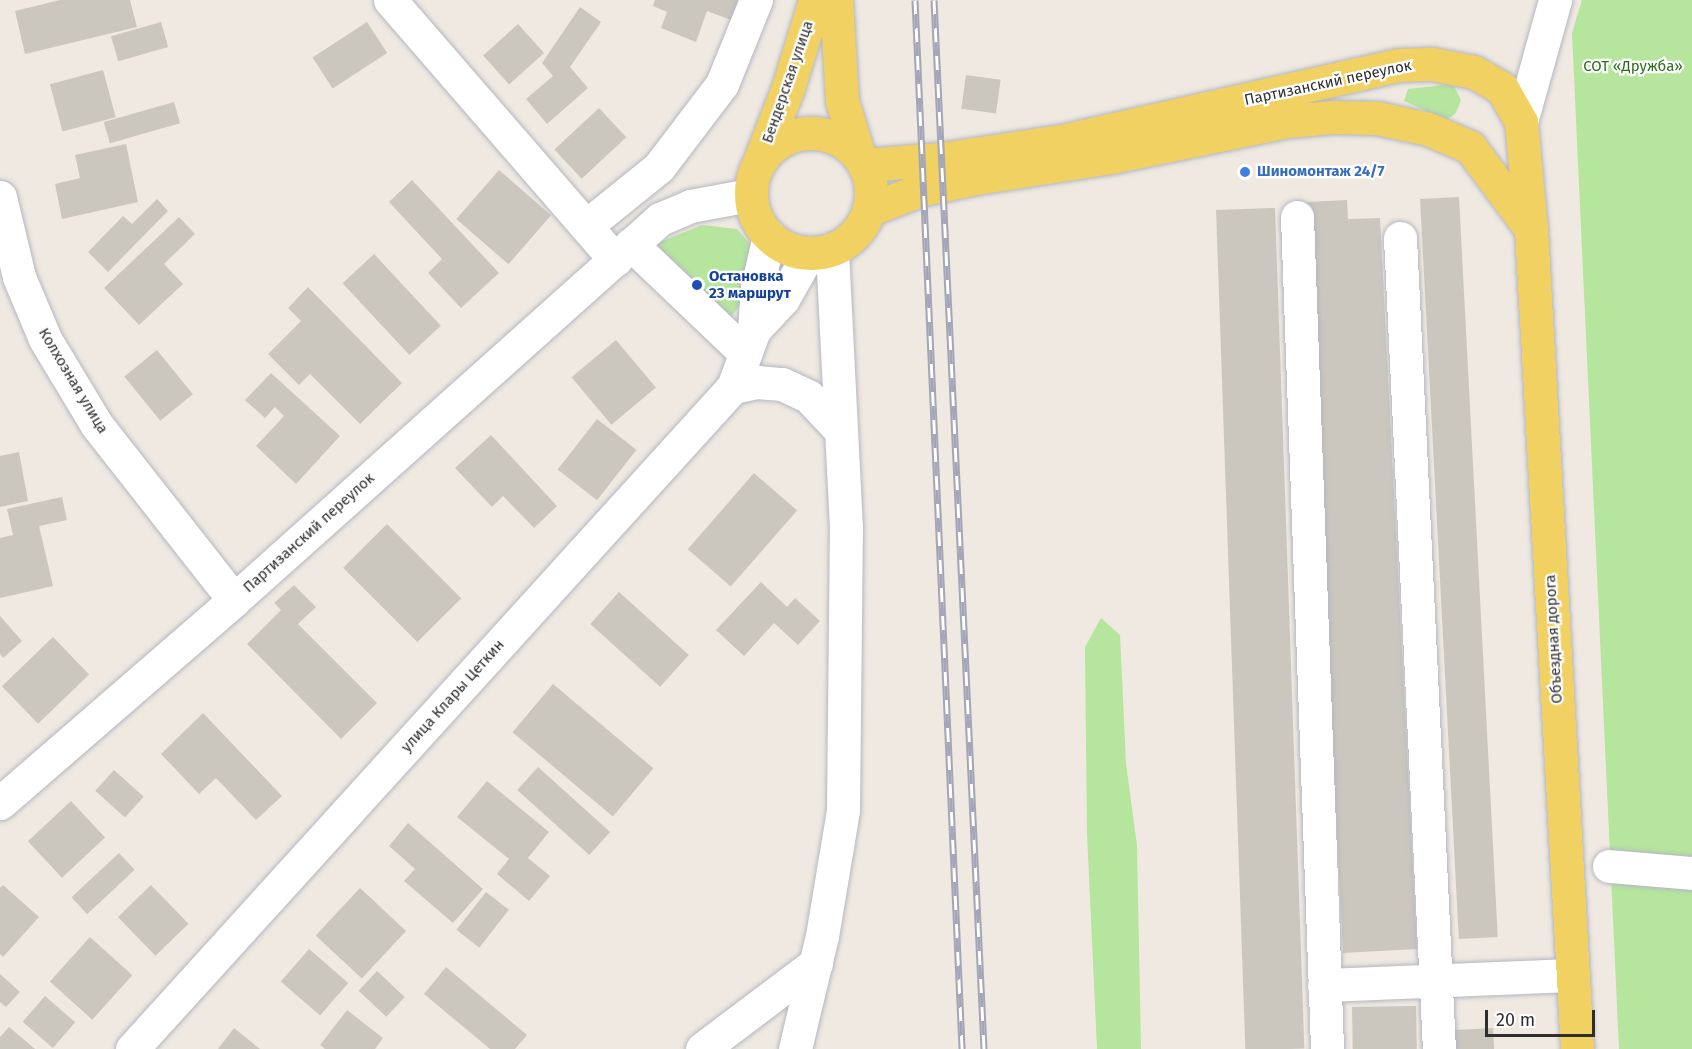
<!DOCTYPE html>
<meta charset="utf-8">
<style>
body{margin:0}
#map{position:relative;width:1692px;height:1049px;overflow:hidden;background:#efe9e1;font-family:"Fira Sans",sans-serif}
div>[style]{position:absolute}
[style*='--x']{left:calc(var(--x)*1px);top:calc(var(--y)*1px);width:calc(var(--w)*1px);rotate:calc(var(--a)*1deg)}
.green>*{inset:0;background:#b6e59e}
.building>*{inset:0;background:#cbc7bf;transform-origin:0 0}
.roads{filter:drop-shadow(0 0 2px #b4b7c1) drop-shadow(0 0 2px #b4b7c1)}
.minor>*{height:33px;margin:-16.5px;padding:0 16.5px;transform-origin:16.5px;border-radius:16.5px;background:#fff}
.major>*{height:33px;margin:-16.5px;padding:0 16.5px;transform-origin:16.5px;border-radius:16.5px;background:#f2d163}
.major>.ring{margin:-16.5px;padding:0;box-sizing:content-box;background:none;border:33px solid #f2d163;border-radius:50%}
.rail>*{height:7px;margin-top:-3.5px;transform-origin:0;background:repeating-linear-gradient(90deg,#fff 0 14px,#a3a6b8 0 28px);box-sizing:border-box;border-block:2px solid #a3a6b8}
.dots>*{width:16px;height:16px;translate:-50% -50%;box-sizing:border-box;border:3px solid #fff;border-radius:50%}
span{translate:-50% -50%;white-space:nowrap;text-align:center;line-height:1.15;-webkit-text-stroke:4.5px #fff;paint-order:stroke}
.park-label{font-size:15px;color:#2c6e1b}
.street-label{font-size:15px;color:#2e2e2e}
.shop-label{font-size:15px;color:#366cbe;font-weight:700}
.left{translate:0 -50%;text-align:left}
.transit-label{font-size:15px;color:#164399;font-weight:700}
.scale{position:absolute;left:1485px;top:1010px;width:110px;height:27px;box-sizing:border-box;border:3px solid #2e2e2e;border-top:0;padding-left:8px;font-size:18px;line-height:21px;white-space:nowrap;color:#2e2e2e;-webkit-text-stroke:4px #fff;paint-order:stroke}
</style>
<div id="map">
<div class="green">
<div style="clip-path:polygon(1582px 0,1692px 0,1692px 1049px,1619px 1049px,1572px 33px)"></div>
<div style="clip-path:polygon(1453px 84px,1461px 100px,1456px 113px,1447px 120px,1404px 101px,1408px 89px)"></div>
<div style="clip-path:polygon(702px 225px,737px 229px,754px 249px,755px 280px,731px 318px,651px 246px)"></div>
<div style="clip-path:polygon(1101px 618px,1120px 635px,1126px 763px,1137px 846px,1141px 1049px,1097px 1049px,1087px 833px,1085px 647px)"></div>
</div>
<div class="building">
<div style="clip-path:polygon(60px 0,130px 0,137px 27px,25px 54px,15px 11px)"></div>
<div style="clip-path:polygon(655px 0,738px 0,731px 20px,707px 11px,696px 42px,661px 28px,667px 12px,653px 6px)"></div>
<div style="clip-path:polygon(580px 7px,601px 22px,570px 67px,588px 88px,547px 124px,526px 99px,553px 76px,542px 63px)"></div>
<div style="left:161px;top:22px;width:26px;height:52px;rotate:74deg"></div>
<div style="left:367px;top:22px;width:37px;height:65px;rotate:57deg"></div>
<div style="left:518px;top:24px;width:39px;height:47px;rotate:48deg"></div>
<div style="left:103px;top:70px;width:49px;height:55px;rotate:75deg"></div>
<div style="left:966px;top:75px;width:35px;height:34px;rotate:8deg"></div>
<div style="left:174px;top:102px;width:22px;height:73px;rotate:74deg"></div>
<div style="left:599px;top:108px;width:40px;height:61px;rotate:47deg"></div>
<div style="clip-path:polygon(126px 144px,138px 202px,62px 219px,55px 184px,80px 178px,75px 155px)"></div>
<div style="left:499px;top:170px;width:69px;height:65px;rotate:41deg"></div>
<div style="clip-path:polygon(412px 180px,499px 273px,461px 308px,428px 273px,442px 259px,389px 202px)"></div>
<div style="left:1459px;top:197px;width:741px;height:39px;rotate:87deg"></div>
<div style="clip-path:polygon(157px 199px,168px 211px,108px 272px,88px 252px,123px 216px,132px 224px)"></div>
<div style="clip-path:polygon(1347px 200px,1348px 219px,1380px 218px,1417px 949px,1343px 953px,1306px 202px)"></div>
<div style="left:1275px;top:208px;width:841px;height:59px;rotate:88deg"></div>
<div style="clip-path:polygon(179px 217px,195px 234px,164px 264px,183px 284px,139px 325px,104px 288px)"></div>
<div style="left:374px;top:254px;width:98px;height:43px;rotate:47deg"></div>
<div style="clip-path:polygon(308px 287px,402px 383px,360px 424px,310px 374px,299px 385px,268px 354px,301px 321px,288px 308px)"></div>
<div style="left:616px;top:340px;width:62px;height:58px;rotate:50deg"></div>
<div style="left:157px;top:350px;width:57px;height:42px;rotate:51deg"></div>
<div style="clip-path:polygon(271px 373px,340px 436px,296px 484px,256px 446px,284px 416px,275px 407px,265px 418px,245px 400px)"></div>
<div style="left:597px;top:419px;width:50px;height:64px;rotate:38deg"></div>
<div style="clip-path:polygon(491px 435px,557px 506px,534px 528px,503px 496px,492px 507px,455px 468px)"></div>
<div style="clip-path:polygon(19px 452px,28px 501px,0 507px,0 456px)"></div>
<div style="left:754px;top:473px;width:57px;height:101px;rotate:41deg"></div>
<div style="clip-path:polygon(62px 497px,67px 520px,39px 526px,53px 586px,0 598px,0 538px,13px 535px,7px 509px)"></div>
<div style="left:387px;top:524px;width:105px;height:62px;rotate:45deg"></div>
<div style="clip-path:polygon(761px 582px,787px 607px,795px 598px,820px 621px,798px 645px,774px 623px,744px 656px,716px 630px)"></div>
<div style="clip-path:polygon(294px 585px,316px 607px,298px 624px,377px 703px,341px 739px,247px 644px,281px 610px,274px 603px)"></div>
<div style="left:619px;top:592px;width:94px;height:43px;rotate:42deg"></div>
<div style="clip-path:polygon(0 616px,22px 641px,3px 658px,0 654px)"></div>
<div style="left:53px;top:637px;width:52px;height:71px;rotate:46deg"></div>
<div style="left:553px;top:684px;width:131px;height:63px;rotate:40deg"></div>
<div style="clip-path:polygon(203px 713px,282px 796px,256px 820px,216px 778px,199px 794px,161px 754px)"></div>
<div style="left:538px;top:767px;width:97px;height:31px;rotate:42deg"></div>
<div style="left:114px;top:770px;width:40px;height:28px;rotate:42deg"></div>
<div style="clip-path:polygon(487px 781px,549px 832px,528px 858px,550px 876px,529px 901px,497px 874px,509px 859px,457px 817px)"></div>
<div style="left:71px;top:801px;width:50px;height:59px;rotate:47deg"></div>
<div style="clip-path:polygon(408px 823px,483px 889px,453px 923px,404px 881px,415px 869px,389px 846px)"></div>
<div style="left:119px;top:853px;width:23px;height:65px;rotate:47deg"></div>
<div style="clip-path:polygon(3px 885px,39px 917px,3px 957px,0 954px,0 888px)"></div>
<div style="left:151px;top:885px;width:54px;height:46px;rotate:46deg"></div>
<div style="left:360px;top:888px;width:63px;height:65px;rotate:43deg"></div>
<div style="left:486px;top:892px;width:29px;height:48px;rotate:38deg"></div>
<div style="left:90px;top:937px;width:57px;height:60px;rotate:42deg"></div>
<div style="left:309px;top:949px;width:52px;height:43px;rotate:41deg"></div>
<div style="clip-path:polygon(446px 967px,527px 1035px,515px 1049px,490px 1049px,424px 994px)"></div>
<div style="left:377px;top:971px;width:38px;height:27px;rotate:43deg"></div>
<div style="clip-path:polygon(0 974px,20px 992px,6px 1007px,0 1002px)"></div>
<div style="left:45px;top:996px;width:40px;height:34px;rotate:41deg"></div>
<div style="left:1416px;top:1006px;width:43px;height:64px;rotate:89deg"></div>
<div style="clip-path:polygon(347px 1010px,383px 1038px,375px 1049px,325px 1049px,320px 1045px)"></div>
<div style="clip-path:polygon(9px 1027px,35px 1049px,0 1049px,0 1037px)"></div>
<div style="clip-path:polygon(234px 1028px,260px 1049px,218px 1049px)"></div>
<div style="left:1493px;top:1028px;width:21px;height:43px;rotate:87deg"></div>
</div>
<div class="roads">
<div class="minor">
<div style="--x:390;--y:0;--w:344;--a:49.1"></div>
<div style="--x:1521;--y:122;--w:127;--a:-74.4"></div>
<div style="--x:0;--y:197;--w:82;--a:76.6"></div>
<div style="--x:19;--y:277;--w:67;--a:67.2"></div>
<div style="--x:45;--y:339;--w:99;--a:59"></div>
<div style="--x:96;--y:424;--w:224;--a:51.9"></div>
<div style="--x:1297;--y:217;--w:833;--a:87.93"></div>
<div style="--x:586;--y:226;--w:94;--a:-38.9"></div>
<div style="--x:659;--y:167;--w:104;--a:-52.8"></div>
<div style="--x:722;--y:84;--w:91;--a:-68"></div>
<div style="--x:1400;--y:238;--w:812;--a:87.25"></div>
<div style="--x:631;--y:244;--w:158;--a:43.7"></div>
<div style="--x:754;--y:330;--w:42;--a:-46.9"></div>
<div style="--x:783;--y:299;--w:53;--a:-60.5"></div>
<div style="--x:733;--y:387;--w:25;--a:-12"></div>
<div style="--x:757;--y:382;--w:25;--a:5"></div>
<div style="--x:782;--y:384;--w:29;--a:25"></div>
<div style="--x:808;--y:396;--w:48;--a:46.7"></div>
<div style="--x:0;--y:803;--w:310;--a:-40.9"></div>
<div style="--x:234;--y:600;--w:572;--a:-41.81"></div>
<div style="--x:660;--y:219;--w:33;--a:-23"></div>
<div style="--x:690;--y:206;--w:61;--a:-10.4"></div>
<div style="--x:1609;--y:866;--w:83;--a:4.8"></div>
<div style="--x:1324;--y:985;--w:249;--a:-2.3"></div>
<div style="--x:132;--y:1049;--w:894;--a:-47.77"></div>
<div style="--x:733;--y:387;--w:61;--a:-69.8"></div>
<div style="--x:754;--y:330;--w:42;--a:-85.9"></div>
<div style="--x:757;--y:288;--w:54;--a:-77.2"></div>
<div style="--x:702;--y:1049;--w:143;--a:-37"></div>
<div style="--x:795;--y:1049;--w:116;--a:-76.6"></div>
<div style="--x:822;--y:936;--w:128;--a:-80.5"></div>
<div style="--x:843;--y:810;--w:282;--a:-89.4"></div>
<div style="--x:846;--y:528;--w:279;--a:-92.9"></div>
</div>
<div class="major">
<div style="--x:836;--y:0;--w:101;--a:86.6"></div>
<div style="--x:842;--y:101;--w:58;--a:72.8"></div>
<div class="ring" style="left:751px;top:133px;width:87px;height:87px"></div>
<div style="--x:761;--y:157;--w:74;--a:-68.6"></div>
<div style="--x:788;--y:88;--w:92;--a:-72.9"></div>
<div style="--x:864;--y:165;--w:77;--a:-4.5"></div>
<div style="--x:941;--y:159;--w:121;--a:-8.5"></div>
<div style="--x:1061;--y:141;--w:346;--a:-12.7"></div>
<div style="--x:1399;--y:65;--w:33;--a:-2"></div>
<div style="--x:1432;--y:64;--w:43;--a:10.8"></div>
<div style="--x:1474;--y:72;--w:32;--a:30"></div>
<div style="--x:1502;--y:88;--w:39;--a:61"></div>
<div style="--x:1521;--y:122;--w:107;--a:84.7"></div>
<div style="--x:1531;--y:229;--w:821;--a:86.79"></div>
<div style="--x:868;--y:210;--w:59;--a:-20.9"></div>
<div style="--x:923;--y:189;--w:54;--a:-11.7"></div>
<div style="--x:976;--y:178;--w:137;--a:-8.8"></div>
<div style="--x:1111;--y:157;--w:181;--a:-11.5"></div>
<div style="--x:1288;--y:121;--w:44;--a:-5.2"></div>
<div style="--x:1332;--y:117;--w:45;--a:1.3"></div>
<div style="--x:1377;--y:118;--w:52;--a:12.2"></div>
<div style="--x:1428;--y:129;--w:46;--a:23.2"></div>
<div style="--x:1470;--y:147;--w:102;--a:53.4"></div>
</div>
</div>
<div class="rail">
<div style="--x:915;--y:0;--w:1050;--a:87.43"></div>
<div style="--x:934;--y:0;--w:1050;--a:87.27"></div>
</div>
<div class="dots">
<div style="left:1245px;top:172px;background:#3f7fe0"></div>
<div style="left:697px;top:285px;background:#1a4fb4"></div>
</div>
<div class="park-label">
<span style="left:1633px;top:67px">СОТ «Дружба»</span>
</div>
<div class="street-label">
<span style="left:788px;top:82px;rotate:-71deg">Бендерская улица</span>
<span style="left:1328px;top:83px;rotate:-12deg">Партизанский переулок</span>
<span style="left:73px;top:381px;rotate:59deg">Колхозная улица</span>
<span style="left:309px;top:533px;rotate:-42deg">Партизанский переулок</span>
<span style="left:1554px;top:639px;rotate:-93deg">Объездная дорога</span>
<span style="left:453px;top:696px;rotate:-48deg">улица Клары Цеткин</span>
</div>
<div class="shop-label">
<span class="left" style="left:1257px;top:172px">Шиномонтаж 24/7</span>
</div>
<div class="transit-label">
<span class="left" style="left:709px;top:285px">Остановка<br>23 маршрут</span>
</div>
<div class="scale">20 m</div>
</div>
